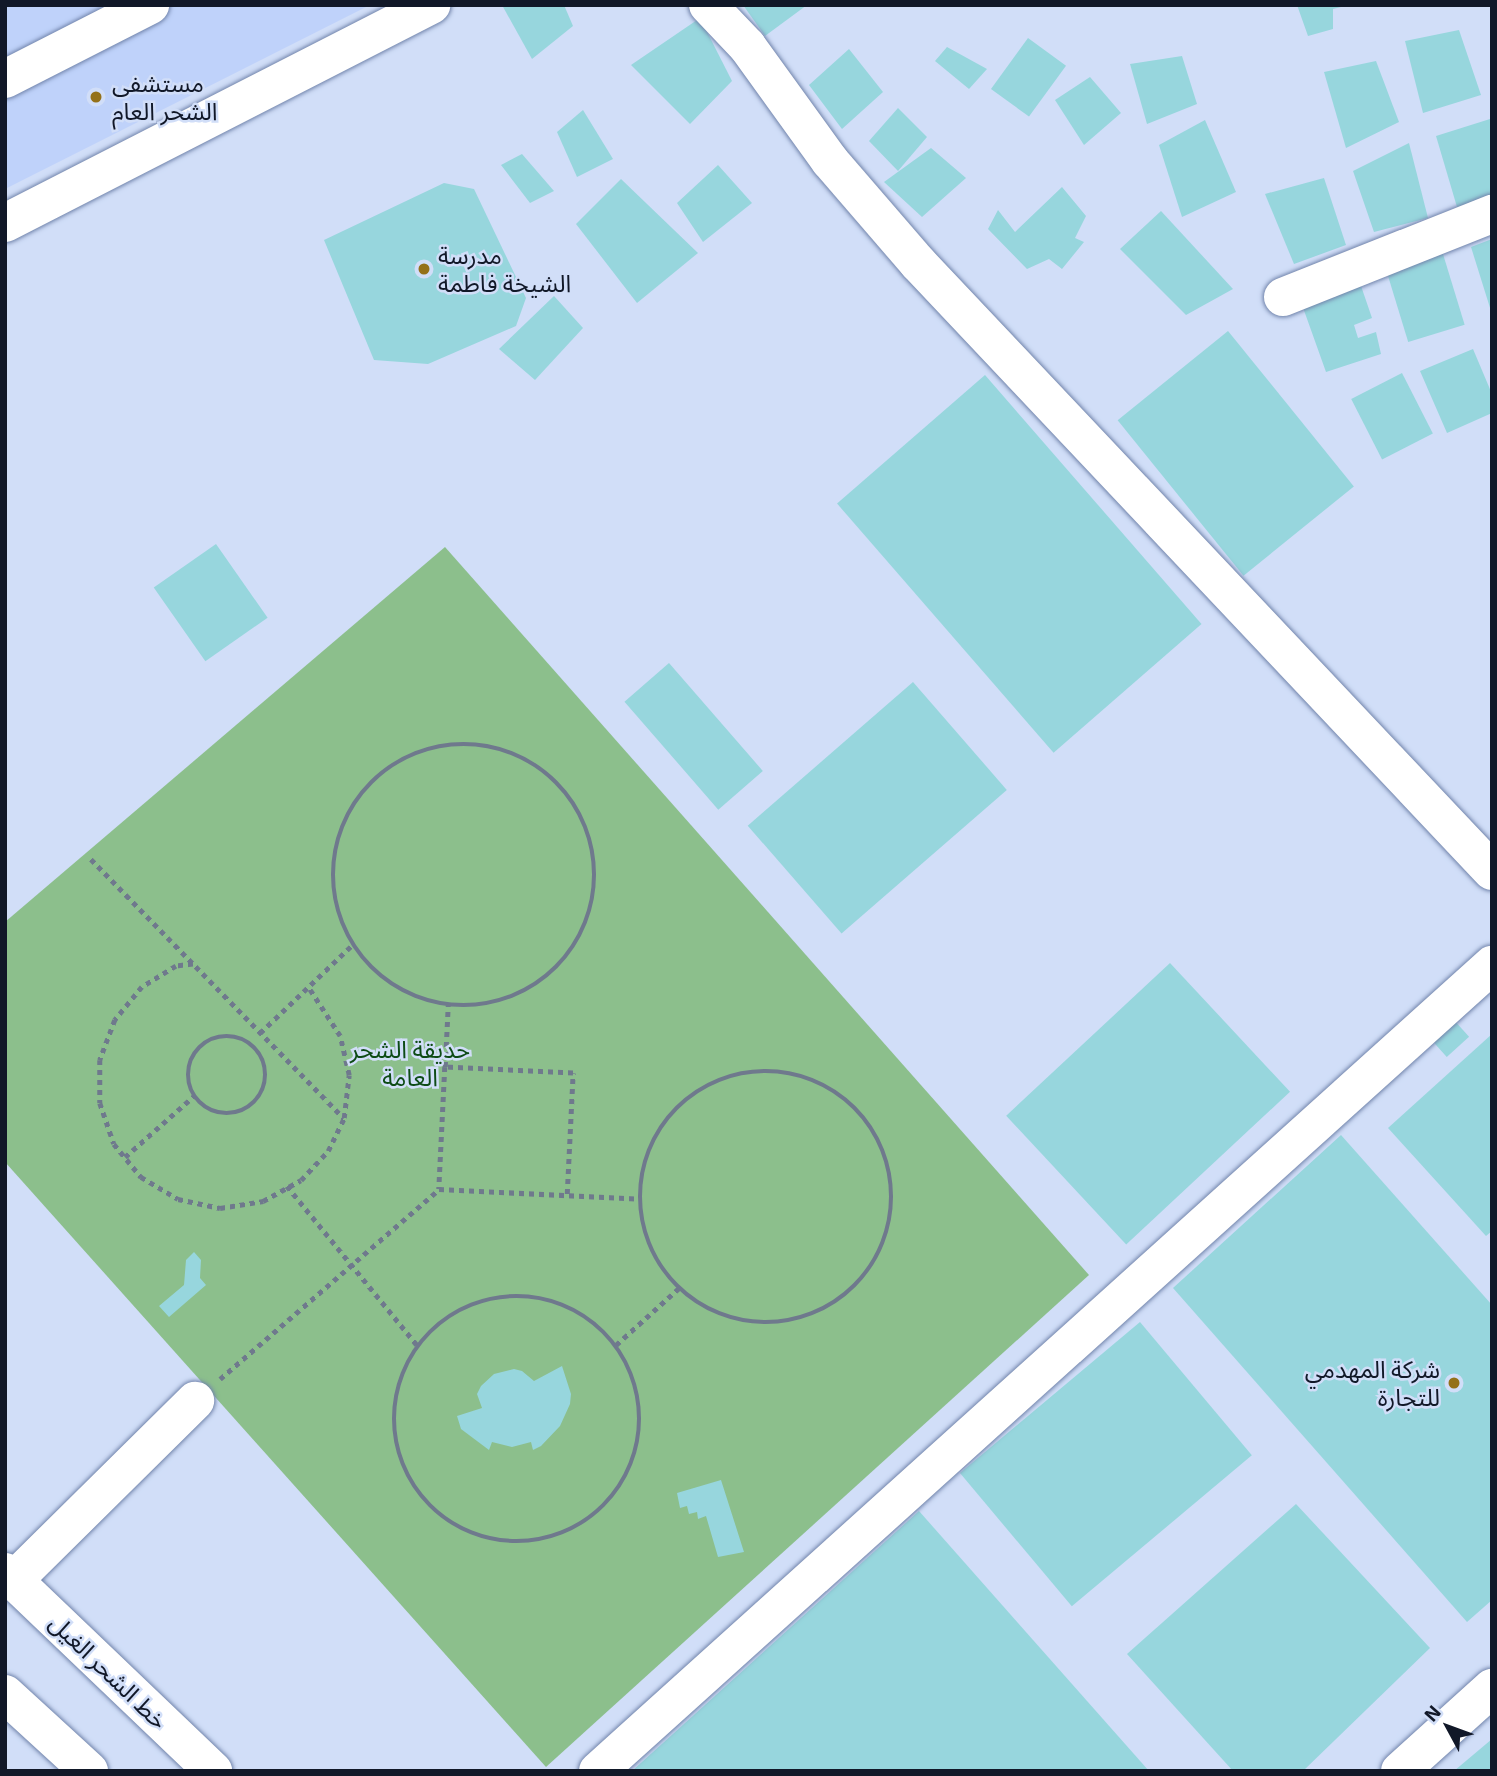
<!DOCTYPE html>
<meta charset="utf-8">
<style>
body{margin:0}
#map{position:relative;width:1497px;height:1776px;overflow:hidden;background:#d1def8;font-family:"Exo 2","Noto Sans Arabic",sans-serif}
div>[style]{position:absolute}
[style*='--x']{left:calc(var(--x)*1px);top:calc(var(--y)*1px);width:calc(var(--w)*1px);rotate:calc(var(--a)*1deg)}
.built>*{inset:0;background:#bfd2fa}
.green>*{inset:0;background:#8cbf8c}
.building>*{inset:0;background:#97d6dd;transform-origin:0 0}
.path>*{height:4.5px;margin-top:-2.25px;transform-origin:0;background:repeating-linear-gradient(90deg,#6f798d 0 5px,transparent 0 10px)}
.path>.ring{margin:-2.25px;padding:0;box-sizing:content-box;background:none;border:4.5px solid #6f798d;border-radius:50%}
.roads{filter:drop-shadow(0 0 2px #7184ab) drop-shadow(0 0 2px #7184ab)}
.minor>*{height:38px;margin:-19px;padding:0 19px;transform-origin:19px;border-radius:19px;background:#fff}
.major>*{height:38px;margin:-19px;padding:0 19px;transform-origin:19px;border-radius:19px;background:#fff}
.dots>*{width:19px;height:19px;translate:-50% -50%;box-sizing:border-box;border:4px solid #d1def8;border-radius:50%}
span{translate:-50% -50%;white-space:nowrap;text-align:center;line-height:1.15;-webkit-text-stroke:5px #d1def8;paint-order:stroke}
.poi-label{font-size:24px;color:#111828}
.left{translate:0 -50%;text-align:left}
.right{translate:-100% -50%;text-align:right}
.park-label{font-size:24px;color:#0d4b15}
.street-label{font-size:24px;color:#111828}
.frame{position:absolute;inset:0;border:7px solid #111828;pointer-events:none}
.north{position:absolute;left:1413px;top:1692px;width:70px;height:70px;-webkit-text-stroke:5px #d1def8;paint-order:stroke;rotate:311deg;font-size:19px;font-weight:700;line-height:28px;text-align:center;color:#111828}
.north::after{content:'';display:block;margin:auto;width:24px;height:32px;background:#111828;clip-path:polygon(50% 0,100% 100%,50% 72%,0 100%)}
</style>
<div id="map">
<div class="built">
<div style="clip-path:polygon(5px 5px,370px 5px,5px 189px)"></div>
</div>
<div class="green">
<div style="clip-path:polygon(445px 547px,1089px 1275px,546px 1767px,5px 1162px,5px 922px)"></div>
</div>
<div class="building">
<div style="clip-path:polygon(502px 5px,564px 5px,573px 26px,532px 59px)"></div>
<div style="clip-path:polygon(743px 5px,807px 5px,765px 36px)"></div>
<div style="clip-path:polygon(1297px 5px,1345px 5px,1345px 6px,1333px 9px,1333px 29px,1308px 36px)"></div>
<div style="clip-path:polygon(700px 18px,732px 81px,690px 124px,631px 65px)"></div>
<div style="clip-path:polygon(1459px 30px,1481px 95px,1423px 113px,1405px 41px)"></div>
<div style="left:1028px;top:38px;width:47px;height:63px;rotate:36deg"></div>
<div style="clip-path:polygon(947px 47px,987px 69px,969px 89px,935px 61px)"></div>
<div style="clip-path:polygon(849px 49px,883px 92px,842px 129px,809px 85px)"></div>
<div style="clip-path:polygon(1182px 56px,1197px 104px,1147px 124px,1130px 64px)"></div>
<div style="clip-path:polygon(1376px 61px,1399px 122px,1346px 148px,1324px 72px)"></div>
<div style="clip-path:polygon(1090px 77px,1121px 113px,1084px 145px,1055px 100px)"></div>
<div style="clip-path:polygon(898px 108px,927px 137px,898px 171px,869px 141px)"></div>
<div style="clip-path:polygon(583px 110px,613px 159px,577px 177px,557px 132px)"></div>
<div style="clip-path:polygon(1490px 119px,1492px 195px,1457px 207px,1436px 136px)"></div>
<div style="clip-path:polygon(1205px 120px,1236px 192px,1182px 217px,1159px 145px)"></div>
<div style="clip-path:polygon(1409px 143px,1428px 218px,1374px 232px,1353px 171px)"></div>
<div style="clip-path:polygon(931px 148px,966px 178px,922px 217px,884px 182px)"></div>
<div style="clip-path:polygon(522px 154px,554px 191px,530px 203px,501px 165px)"></div>
<div style="clip-path:polygon(718px 165px,752px 203px,703px 242px,677px 203px)"></div>
<div style="clip-path:polygon(1324px 178px,1346px 245px,1294px 264px,1265px 194px)"></div>
<div style="clip-path:polygon(621px 179px,698px 253px,637px 303px,576px 224px)"></div>
<div style="clip-path:polygon(444px 183px,474px 189px,526px 298px,516px 326px,428px 364px,374px 360px,324px 240px)"></div>
<div style="clip-path:polygon(1062px 187px,1086px 216px,1075px 238px,1084px 242px,1062px 269px,1049px 259px,1027px 269px,988px 229px,998px 210px,1015px 232px)"></div>
<div style="clip-path:polygon(1161px 211px,1233px 289px,1186px 315px,1120px 249px)"></div>
<div style="clip-path:polygon(1492px 239px,1492px 311px,1491px 311px,1471px 247px)"></div>
<div style="left:1443px;top:254px;width:74px;height:59px;rotate:73deg"></div>
<div style="clip-path:polygon(1359px 280px,1372px 318px,1354px 325px,1358px 338px,1376px 332px,1381px 354px,1326px 372px,1301px 302px)"></div>
<div style="clip-path:polygon(554px 296px,583px 328px,535px 380px,499px 349px)"></div>
<div style="left:1228px;top:331px;width:200px;height:142px;rotate:51deg"></div>
<div style="clip-path:polygon(1473px 349px,1492px 394px,1492px 413px,1447px 433px,1420px 371px)"></div>
<div style="left:1402px;top:373px;width:68px;height:57px;rotate:63deg"></div>
<div style="left:985px;top:375px;width:330px;height:196px;rotate:49deg"></div>
<div style="left:216px;top:544px;width:90px;height:76px;rotate:55deg"></div>
<div style="left:669px;top:663px;width:143px;height:59px;rotate:49deg"></div>
<div style="left:913px;top:682px;width:143px;height:219px;rotate:49deg"></div>
<div style="left:1170px;top:963px;width:176px;height:224px;rotate:47deg"></div>
<div style="left:1453px;top:1019px;width:24px;height:30px;rotate:48deg"></div>
<div style="clip-path:polygon(1492px 1034px,1492px 1231px,1486px 1236px,1388px 1128px)"></div>
<div style="clip-path:polygon(1341px 1135px,1492px 1305px,1492px 1600px,1467px 1622px,1173px 1288px)"></div>
<div style="clip-path:polygon(194px 1252px,201px 1260px,200px 1278px,206px 1285px,169px 1317px,159px 1306px,184px 1285px,186px 1260px)"></div>
<div style="left:1140px;top:1322px;width:174px;height:235px;rotate:50deg"></div>
<div style="clip-path:polygon(562px 1366px,571px 1394px,570px 1404px,560px 1426px,541px 1446px,533px 1450px,531px 1442px,512px 1447px,492px 1442px,489px 1450px,461px 1429px,457px 1416px,482px 1408px,477px 1394px,481px 1386px,494px 1374px,514px 1369px,522px 1371px,534px 1381px)"></div>
<div style="clip-path:polygon(721px 1480px,744px 1552px,718px 1557px,706px 1516px,698px 1519px,697px 1512px,689px 1514px,687px 1506px,680px 1508px,677px 1493px)"></div>
<div style="clip-path:polygon(1296px 1504px,1430px 1648px,1303px 1771px,1233px 1771px,1127px 1654px)"></div>
<div style="clip-path:polygon(919px 1511px,1149px 1771px,632px 1771px)"></div>
<div style="clip-path:polygon(1492px 1739px,1492px 1771px,1454px 1771px)"></div>
</div>
<div class="path">
<div class="ring" style="left:333px;top:744px;width:257.5px;height:257.5px"></div>
<div style="--x:91;--y:859;--w:362;--a:45.7"></div>
<div style="--x:193;--y:964;--w:17;--a:173"></div>
<div style="--x:176;--y:966;--w:40;--a:148"></div>
<div style="--x:142;--y:987;--w:43;--a:129.3"></div>
<div style="--x:115;--y:1020;--w:43;--a:110.6"></div>
<div style="--x:100;--y:1060;--w:43;--a:90"></div>
<div style="--x:100;--y:1103;--w:43;--a:71.1"></div>
<div style="--x:114;--y:1144;--w:43;--a:50.7"></div>
<div style="--x:141;--y:1177;--w:43;--a:30.7"></div>
<div style="--x:178;--y:1199;--w:43;--a:12.1"></div>
<div style="--x:220;--y:1208;--w:44;--a:-9.2"></div>
<div style="--x:263;--y:1201;--w:43;--a:-28.9"></div>
<div style="--x:301;--y:1180;--w:40;--a:-47"></div>
<div style="--x:328;--y:1151;--w:37;--a:-64"></div>
<div style="--x:344;--y:1118;--w:43;--a:-83.4"></div>
<div style="--x:349;--y:1075;--w:40;--a:-103"></div>
<div style="--x:340;--y:1036;--w:59;--a:-123.1"></div>
<div style="--x:260;--y:1033;--w:127;--a:-43.7"></div>
<div class="ring" style="left:188px;top:1036px;width:73.5px;height:73.5px"></div>
<div style="--x:445;--y:1067;--w:62;--a:-87.2"></div>
<div class="ring" style="left:640px;top:1071px;width:247.5px;height:247.5px"></div>
<div style="--x:125;--y:1157;--w:92;--a:-41.5"></div>
<div style="--x:287;--y:1186;--w:205;--a:50.7"></div>
<div style="--x:567;--y:1194;--w:121;--a:-87.2"></div>
<div style="--x:573;--y:1073;--w:128;--a:-177.3"></div>
<div style="--x:445;--y:1067;--w:122;--a:92.8"></div>
<div style="--x:439;--y:1189;--w:202;--a:2.8"></div>
<div class="ring" style="left:394px;top:1296px;width:241.5px;height:241.5px"></div>
<div style="--x:616;--y:1345;--w:85;--a:-42.1"></div>
<div style="--x:220;--y:1379;--w:290;--a:-40.9"></div>
</div>
<div class="roads">
<div class="minor">
<div style="--x:708;--y:5;--w:57;--a:46.4"></div>
<div style="--x:747;--y:46;--w:142;--a:54.2"></div>
<div style="--x:830;--y:161;--w:135;--a:49.2"></div>
<div style="--x:918;--y:263;--w:836;--a:46.65"></div>
<div style="--x:5;--y:79;--w:163;--a:-27"></div>
<div style="--x:5;--y:223;--w:479;--a:-27.1"></div>
<div style="--x:1283;--y:297;--w:225;--a:-21.7"></div>
<div style="--x:14;--y:1580;--w:255;--a:-44.7"></div>
<div style="--x:598;--y:1771;--w:1204;--a:-42.04"></div>
<div style="--x:1400;--y:1771;--w:124;--a:-42.1"></div>
</div>
<div class="major">
<div style="--x:5;--y:1572;--w:288;--a:43.7"></div>
<div style="--x:5;--y:1694;--w:114;--a:42.5"></div>
</div>
</div>
<div class="dots">
<div style="left:96px;top:97px;background:#947119"></div>
<div style="left:424px;top:269px;background:#947119"></div>
<div style="left:1454px;top:1383px;background:#947119"></div>
</div>
<div class="poi-label">
<span class="left" style="left:112px;top:97px">مستشفى<br>الشحر العام</span>
<span class="left" style="left:438px;top:269px">مدرسة<br>الشيخة فاطمة</span>
<span class="right" style="left:1440px;top:1383px">شركة المهدمي<br>للتجارة</span>
</div>
<div class="park-label">
<span style="left:410px;top:1063px">حديقة الشحر<br>العامة</span>
</div>
<div class="street-label">
<span style="left:109px;top:1671px;rotate:44deg">خط الشحر الغيل</span>
</div>
<div class="frame"></div>
<div class="north">N</div>
</div>
